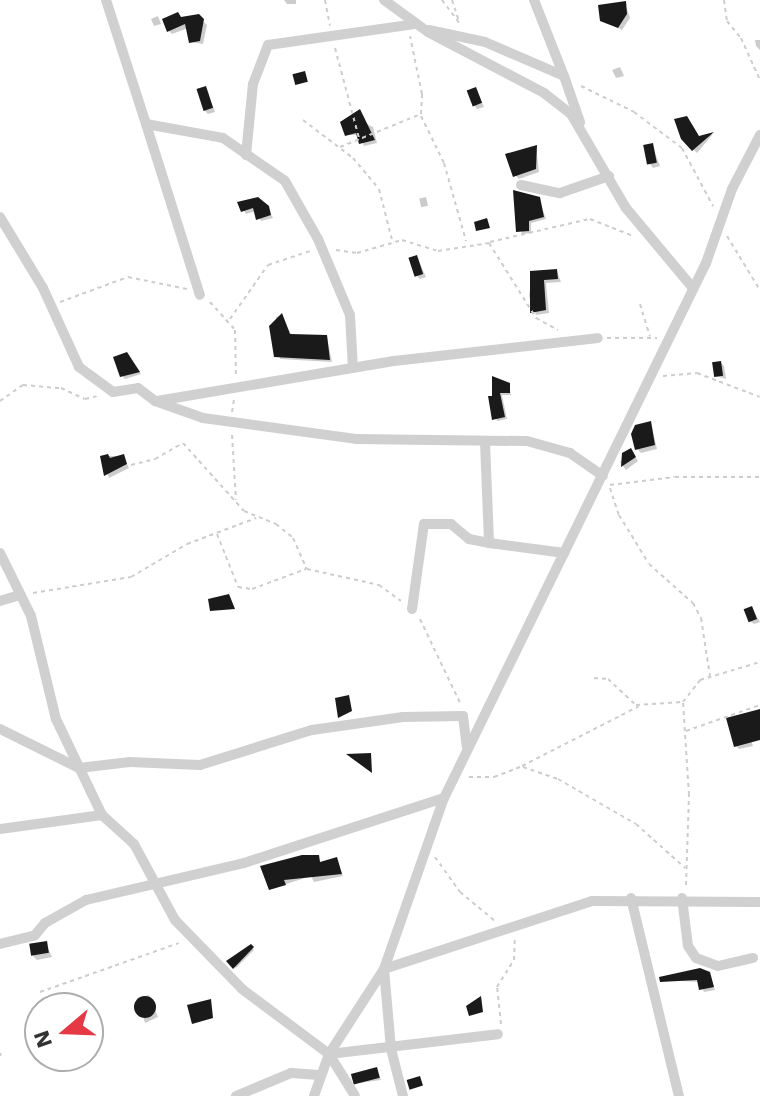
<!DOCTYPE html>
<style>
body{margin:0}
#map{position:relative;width:760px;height:1096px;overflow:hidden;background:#fff;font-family:"Work Sans",sans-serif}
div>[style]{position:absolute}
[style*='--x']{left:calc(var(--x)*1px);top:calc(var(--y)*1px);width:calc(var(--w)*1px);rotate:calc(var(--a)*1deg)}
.shadow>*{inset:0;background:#0003;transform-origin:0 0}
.building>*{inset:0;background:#1a1a1a;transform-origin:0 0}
.round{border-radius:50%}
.path>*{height:2px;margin-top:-1px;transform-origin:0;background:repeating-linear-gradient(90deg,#cdcdcd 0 4px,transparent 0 8px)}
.minor>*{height:10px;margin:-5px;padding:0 5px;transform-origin:5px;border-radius:5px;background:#d0d0d0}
span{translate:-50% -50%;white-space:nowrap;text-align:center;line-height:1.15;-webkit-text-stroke:8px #fff;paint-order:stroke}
.north{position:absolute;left:24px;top:992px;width:80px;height:80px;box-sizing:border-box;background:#fff;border:2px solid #adadad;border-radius:50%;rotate:251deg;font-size:22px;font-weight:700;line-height:32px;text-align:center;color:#333}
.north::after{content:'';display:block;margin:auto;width:28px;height:36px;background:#e63946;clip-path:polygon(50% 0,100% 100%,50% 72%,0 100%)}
</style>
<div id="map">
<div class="shadow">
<div style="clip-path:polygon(284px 0,296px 0,296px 4px,287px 4px)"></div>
<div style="clip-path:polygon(625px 3px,630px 18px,622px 30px,602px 20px)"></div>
<div style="clip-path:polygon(158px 16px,161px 24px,154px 26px,151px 19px)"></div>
<div style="clip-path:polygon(198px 16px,207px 25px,203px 44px,190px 42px,188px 28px,172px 34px,169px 31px,183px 19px)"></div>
<div style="clip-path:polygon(755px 40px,760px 40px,760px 50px,756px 46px)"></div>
<div style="clip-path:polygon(620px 67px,624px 76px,616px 78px,612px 70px)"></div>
<div style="clip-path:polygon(206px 88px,215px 112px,208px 114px,204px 110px)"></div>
<div style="clip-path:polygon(476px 89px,484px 107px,477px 109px,474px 105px)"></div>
<div style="clip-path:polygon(365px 123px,373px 127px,377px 143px,364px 146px,359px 135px,347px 135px)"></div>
<div style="clip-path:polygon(713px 134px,697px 153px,682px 138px,699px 138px)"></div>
<div style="clip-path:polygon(652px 145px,660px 166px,653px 168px,650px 164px)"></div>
<div style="clip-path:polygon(536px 147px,539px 172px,519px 179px,515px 175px)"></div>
<div style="left:426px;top:197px;width:9px;height:7px;rotate:77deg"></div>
<div style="clip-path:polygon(539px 199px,546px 219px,531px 223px,531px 233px,521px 234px)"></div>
<div style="clip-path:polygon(240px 203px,267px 207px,273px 218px,261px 221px,256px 211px,246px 214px)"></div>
<div style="clip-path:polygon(417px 257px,426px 277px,420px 279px,416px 275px)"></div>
<div style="clip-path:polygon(557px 271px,561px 282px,546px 283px,549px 313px,536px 315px,529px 296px,532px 273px)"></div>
<div style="clip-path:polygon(282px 315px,292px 336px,327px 337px,332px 362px,280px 359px,276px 317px)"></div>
<div style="clip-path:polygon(129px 357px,141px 374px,125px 379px,122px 376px)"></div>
<div style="clip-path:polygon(721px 363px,724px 366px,726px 379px,716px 376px)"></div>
<div style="clip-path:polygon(509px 384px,511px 395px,502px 395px,507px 419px,497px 421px,490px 398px)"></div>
<div style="clip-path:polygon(651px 424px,657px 449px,641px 453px,637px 449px)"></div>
<div style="clip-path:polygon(631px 451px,638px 461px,626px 470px,620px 462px)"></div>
<div style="clip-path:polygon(108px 456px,123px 456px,129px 468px,109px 478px,102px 457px)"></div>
<div style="clip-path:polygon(752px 608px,760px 622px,754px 624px,750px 621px)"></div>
<div style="clip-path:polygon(744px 720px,753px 746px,739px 749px,736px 746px)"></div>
<div style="clip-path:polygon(318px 857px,321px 864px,336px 859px,343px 876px,314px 882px,311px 876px,271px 889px)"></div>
<div style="clip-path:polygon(46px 944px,52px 957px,37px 960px,33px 956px)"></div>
<div style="clip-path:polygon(251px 947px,254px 950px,236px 968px,229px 961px)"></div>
<div style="clip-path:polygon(709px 973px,715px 990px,704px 992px,699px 982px,661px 980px)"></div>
<div style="clip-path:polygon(149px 995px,158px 1017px,145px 1023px,137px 998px)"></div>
<div style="clip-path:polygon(376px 1069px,381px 1080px,358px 1083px)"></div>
</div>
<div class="building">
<div style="clip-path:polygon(626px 1px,627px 14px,618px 28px,600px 21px,598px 5px)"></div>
<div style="clip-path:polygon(178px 12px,181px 17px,199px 14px,204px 19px,200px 41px,189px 43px,185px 24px,167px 32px,162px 19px)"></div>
<div style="left:305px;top:71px;width:11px;height:13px;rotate:75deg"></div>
<div style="left:206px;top:86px;width:23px;height:10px;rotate:72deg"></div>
<div style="left:476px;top:87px;width:17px;height:10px;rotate:69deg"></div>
<div style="clip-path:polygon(360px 109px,375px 140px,359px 144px,356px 133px,345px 136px,340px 122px)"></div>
<div style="clip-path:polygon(687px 116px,699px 136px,714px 132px,692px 151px,681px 139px,674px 119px)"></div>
<div style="left:653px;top:143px;width:20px;height:10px;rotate:79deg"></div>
<div style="clip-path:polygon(537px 145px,536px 169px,513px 177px,505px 154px)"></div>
<div style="clip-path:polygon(513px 190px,540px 197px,544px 217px,529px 221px,529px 231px,516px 232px)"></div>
<div style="clip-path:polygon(258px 197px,269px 206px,271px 215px,256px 220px,253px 208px,241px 212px,237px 202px)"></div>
<div style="clip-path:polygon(487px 218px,490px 228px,476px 231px,474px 222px)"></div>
<div style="left:417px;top:255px;width:20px;height:9px;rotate:72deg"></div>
<div style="clip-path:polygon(557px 269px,558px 279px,544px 280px,546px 310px,530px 313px,530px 271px)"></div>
<div style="clip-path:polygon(282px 313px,290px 334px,327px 335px,330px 360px,274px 357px,269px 326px)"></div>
<div style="clip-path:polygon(127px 352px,140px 372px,120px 377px,113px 357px)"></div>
<div style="left:721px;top:361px;width:15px;height:9px;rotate:82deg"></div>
<div style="clip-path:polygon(492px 376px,510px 383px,510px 393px,500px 393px,505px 417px,492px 420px,488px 396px,492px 396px)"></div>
<div style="clip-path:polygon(651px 421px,655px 445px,635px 450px,631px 434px,635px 425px)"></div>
<div style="clip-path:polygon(631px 448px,636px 457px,621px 467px,622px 453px)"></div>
<div style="clip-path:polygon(108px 454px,110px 458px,124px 454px,127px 464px,104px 476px,100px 456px)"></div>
<div style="clip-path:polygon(229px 594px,235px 609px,210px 611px,208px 599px)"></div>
<div style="left:752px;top:606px;width:14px;height:9px;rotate:69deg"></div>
<div style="clip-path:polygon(349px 695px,352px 711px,338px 718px,335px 698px)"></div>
<div style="clip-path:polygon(760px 709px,760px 740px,734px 747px,726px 718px)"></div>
<div style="clip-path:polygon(371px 753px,372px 773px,346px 754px)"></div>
<div style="clip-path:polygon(302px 855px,319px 855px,320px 862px,337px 857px,342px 874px,284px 880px,286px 885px,269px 890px,260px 866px)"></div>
<div style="left:47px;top:941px;width:12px;height:18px;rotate:81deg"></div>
<div style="clip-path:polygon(251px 944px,254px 947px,233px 969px,226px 961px)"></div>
<div style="clip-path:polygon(700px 968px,710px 972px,714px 987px,699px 990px,697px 980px,660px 982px,659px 977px)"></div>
<div class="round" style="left:134px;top:996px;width:22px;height:22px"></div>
<div style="clip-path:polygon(481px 996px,483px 1012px,469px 1016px,466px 1006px)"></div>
<div style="clip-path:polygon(211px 999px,213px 1018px,192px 1024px,187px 1005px)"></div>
<div style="left:377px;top:1067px;width:11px;height:27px;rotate:75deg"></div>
<div style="left:420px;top:1076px;width:10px;height:14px;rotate:73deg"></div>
</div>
<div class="path">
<div style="--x:325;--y:0;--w:26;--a:79"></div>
<div style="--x:442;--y:0;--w:31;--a:53"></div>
<div style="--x:452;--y:0;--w:22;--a:72"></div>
<div style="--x:724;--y:0;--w:21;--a:82"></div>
<div style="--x:727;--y:21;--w:22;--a:51"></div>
<div style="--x:741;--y:38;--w:46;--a:65.7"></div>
<div style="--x:335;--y:48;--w:93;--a:75.1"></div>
<div style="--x:581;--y:86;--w:59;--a:26.1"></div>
<div style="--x:634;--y:112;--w:60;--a:36.9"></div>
<div style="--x:682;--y:148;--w:66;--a:61.9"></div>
<div style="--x:421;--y:116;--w:52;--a:63.9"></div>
<div style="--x:444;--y:163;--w:81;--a:74.2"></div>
<div style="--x:303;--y:120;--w:63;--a:37.2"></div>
<div style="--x:353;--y:158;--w:40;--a:50"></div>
<div style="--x:379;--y:189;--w:53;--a:75.7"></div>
<div style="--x:340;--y:147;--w:87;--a:-22.2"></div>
<div style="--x:421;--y:114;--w:20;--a:-87"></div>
<div style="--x:422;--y:94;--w:59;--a:-101.7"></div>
<div style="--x:727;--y:236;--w:63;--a:58.6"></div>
<div style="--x:490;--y:242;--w:103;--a:-13"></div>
<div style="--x:590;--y:219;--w:46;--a:21.6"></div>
<div style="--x:336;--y:250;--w:21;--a:8"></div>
<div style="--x:357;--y:253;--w:47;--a:-16.1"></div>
<div style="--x:402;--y:240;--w:38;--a:17"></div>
<div style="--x:438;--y:251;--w:52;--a:-8.9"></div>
<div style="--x:489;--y:243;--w:89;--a:57.9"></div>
<div style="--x:536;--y:318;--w:25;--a:29"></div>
<div style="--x:60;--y:302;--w:72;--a:-20.2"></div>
<div style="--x:128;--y:277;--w:60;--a:11.5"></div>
<div style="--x:210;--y:302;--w:38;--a:48"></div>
<div style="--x:235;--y:330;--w:47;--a:88.8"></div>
<div style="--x:640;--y:304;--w:34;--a:73"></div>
<div style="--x:230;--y:319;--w:66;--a:-54.9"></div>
<div style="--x:268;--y:265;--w:44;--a:-18.4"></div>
<div style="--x:607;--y:338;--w:50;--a:0"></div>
<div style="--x:663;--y:376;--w:34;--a:-5"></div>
<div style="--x:697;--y:373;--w:67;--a:20.9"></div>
<div style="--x:0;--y:401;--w:28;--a:-35"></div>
<div style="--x:23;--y:385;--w:38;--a:5"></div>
<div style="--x:61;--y:388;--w:26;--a:25"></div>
<div style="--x:85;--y:399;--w:12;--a:-14"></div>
<div style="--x:232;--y:412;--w:13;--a:-81"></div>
<div style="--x:232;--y:435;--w:65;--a:86.5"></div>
<div style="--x:131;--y:465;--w:25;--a:-14"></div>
<div style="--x:155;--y:459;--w:32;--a:-30"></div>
<div style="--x:183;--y:443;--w:91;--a:48.1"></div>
<div style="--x:244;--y:511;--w:35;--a:22"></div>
<div style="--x:276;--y:524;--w:22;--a:39"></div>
<div style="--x:293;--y:538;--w:34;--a:66"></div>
<div style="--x:307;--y:569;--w:74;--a:12.5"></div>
<div style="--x:379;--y:585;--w:27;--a:36"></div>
<div style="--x:610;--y:485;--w:65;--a:-7"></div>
<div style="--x:675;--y:477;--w:85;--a:0"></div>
<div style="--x:610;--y:488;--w:28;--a:72"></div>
<div style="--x:619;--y:515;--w:57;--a:58.5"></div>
<div style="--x:649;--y:564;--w:59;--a:41.6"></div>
<div style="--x:693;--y:603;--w:17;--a:62"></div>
<div style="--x:701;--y:618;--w:59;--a:81.2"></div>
<div style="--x:217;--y:534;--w:57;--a:68.4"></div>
<div style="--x:238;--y:587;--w:14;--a:8"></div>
<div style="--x:252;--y:589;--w:58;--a:-20.3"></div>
<div style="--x:33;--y:593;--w:99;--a:-9.3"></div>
<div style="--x:131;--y:577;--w:65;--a:-30.5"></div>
<div style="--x:187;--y:544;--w:74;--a:-20.6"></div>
<div style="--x:420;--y:619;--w:93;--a:64.5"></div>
<div style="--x:594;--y:678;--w:14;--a:4"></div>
<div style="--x:608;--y:679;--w:38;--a:43"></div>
<div style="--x:636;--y:705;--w:46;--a:-3.7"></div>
<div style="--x:686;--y:731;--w:78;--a:-19.4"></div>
<div style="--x:523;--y:767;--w:37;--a:19"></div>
<div style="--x:558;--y:779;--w:90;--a:30"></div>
<div style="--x:636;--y:824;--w:66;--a:41.9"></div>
<div style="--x:469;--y:777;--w:25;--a:0"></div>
<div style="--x:494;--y:777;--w:30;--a:-21"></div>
<div style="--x:522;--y:766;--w:131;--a:-27.1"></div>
<div style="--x:435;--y:857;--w:43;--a:54.5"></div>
<div style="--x:460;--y:892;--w:45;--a:39.6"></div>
<div style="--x:686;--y:885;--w:90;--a:-88.1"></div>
<div style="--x:689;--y:795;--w:93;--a:-93.7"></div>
<div style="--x:683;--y:702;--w:28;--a:-52"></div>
<div style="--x:700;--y:680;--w:63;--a:-16.7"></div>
<div style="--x:40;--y:992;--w:147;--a:-19.4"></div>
<div style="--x:501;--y:1024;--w:37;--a:-96"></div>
<div style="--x:497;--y:987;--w:32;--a:-58"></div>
<div style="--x:514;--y:960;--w:23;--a:-88"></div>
<div style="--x:0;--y:1056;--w:3;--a:-72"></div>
</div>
<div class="minor">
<div style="--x:106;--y:0;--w:130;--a:72.1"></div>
<div style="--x:146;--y:124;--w:78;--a:10.3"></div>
<div style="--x:223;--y:138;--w:75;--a:34.7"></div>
<div style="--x:285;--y:181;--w:67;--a:60.4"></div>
<div style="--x:318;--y:239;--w:82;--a:67.2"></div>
<div style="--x:350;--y:315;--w:53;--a:86.8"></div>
<div style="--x:384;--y:0;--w:54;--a:36"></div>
<div style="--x:428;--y:32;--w:131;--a:27.7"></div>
<div style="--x:544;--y:93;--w:34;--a:38"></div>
<div style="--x:571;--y:114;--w:109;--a:59.7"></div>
<div style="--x:626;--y:208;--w:103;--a:50.1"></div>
<div style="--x:534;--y:0;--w:82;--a:68.5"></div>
<div style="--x:429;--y:30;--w:57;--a:12.1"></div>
<div style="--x:485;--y:42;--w:86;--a:23.3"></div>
<div style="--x:564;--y:76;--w:49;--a:70.8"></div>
<div style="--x:146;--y:124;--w:179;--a:72.5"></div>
<div style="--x:246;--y:155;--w:71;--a:-84.4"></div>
<div style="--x:253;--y:84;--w:42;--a:-69"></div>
<div style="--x:268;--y:45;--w:148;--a:-8.1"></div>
<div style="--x:521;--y:185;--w:40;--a:12"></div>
<div style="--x:560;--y:193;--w:52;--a:-19.1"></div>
<div style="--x:0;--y:217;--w:83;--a:58.8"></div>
<div style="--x:43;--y:288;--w:87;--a:65.5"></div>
<div style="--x:79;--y:367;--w:42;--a:36.3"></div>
<div style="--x:113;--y:392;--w:25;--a:-9"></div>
<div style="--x:138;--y:388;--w:21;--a:37"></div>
<div style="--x:155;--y:401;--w:51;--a:19.5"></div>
<div style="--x:203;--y:418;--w:154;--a:7.8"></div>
<div style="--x:356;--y:439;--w:171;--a:0.7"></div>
<div style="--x:527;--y:441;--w:45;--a:15.6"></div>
<div style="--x:570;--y:453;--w:40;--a:34.9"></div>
<div style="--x:157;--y:401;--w:240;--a:-9.6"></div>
<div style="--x:394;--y:361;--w:205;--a:-6.4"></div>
<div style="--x:485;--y:442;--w:101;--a:87.7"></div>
<div style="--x:489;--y:543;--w:76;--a:7.6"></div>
<div style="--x:0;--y:553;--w:70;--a:63.8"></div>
<div style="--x:31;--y:616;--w:106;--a:76.4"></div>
<div style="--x:56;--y:719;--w:106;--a:64.4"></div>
<div style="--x:102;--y:815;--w:43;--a:42.2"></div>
<div style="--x:134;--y:844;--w:86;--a:61.7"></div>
<div style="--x:175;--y:920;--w:96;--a:45.8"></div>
<div style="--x:242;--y:989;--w:109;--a:36.8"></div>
<div style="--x:329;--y:1054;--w:49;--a:58.2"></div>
<div style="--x:0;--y:601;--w:21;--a:-17"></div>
<div style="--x:412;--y:609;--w:86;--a:-82"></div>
<div style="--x:424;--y:524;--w:27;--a:0"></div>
<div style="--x:451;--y:524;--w:23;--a:40"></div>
<div style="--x:469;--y:539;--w:20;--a:11"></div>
<div style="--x:0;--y:729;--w:88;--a:26.3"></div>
<div style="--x:79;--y:768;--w:51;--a:-6.7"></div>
<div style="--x:130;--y:762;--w:70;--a:2.5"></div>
<div style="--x:200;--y:765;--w:117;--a:-17.4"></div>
<div style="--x:312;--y:730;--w:92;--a:-8.1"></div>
<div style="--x:403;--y:717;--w:60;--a:-1"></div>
<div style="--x:463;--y:716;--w:33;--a:83"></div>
<div style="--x:0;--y:829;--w:103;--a:-7.8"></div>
<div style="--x:631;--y:898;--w:204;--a:76.4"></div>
<div style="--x:682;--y:898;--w:48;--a:82.9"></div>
<div style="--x:688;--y:946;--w:14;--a:56"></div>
<div style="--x:696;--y:958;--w:23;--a:20"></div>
<div style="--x:718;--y:966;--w:36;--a:-13"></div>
<div style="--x:0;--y:944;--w:36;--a:-14"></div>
<div style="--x:35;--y:935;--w:16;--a:-50"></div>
<div style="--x:45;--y:923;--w:47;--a:-29.3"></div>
<div style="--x:86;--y:900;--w:162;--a:-13.2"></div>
<div style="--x:244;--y:863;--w:210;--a:-18"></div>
<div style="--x:329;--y:1054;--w:170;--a:-6.7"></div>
<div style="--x:236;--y:1096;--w:60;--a:-22.7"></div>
<div style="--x:291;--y:1073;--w:28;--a:4"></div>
<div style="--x:314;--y:1096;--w:45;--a:-70.3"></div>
<div style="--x:329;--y:1054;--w:101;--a:-57.1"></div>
<div style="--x:384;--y:969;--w:181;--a:-70.7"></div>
<div style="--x:444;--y:798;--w:596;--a:-63.91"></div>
<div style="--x:706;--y:263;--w:78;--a:-70.6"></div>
<div style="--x:732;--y:189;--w:61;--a:-62.6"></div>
<div style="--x:403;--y:1096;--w:49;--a:-104.3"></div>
<div style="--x:391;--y:1049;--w:80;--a:-95"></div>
<div style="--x:384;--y:969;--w:219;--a:-18.1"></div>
<div style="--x:592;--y:901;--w:168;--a:0.3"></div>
</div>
<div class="north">N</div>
</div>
